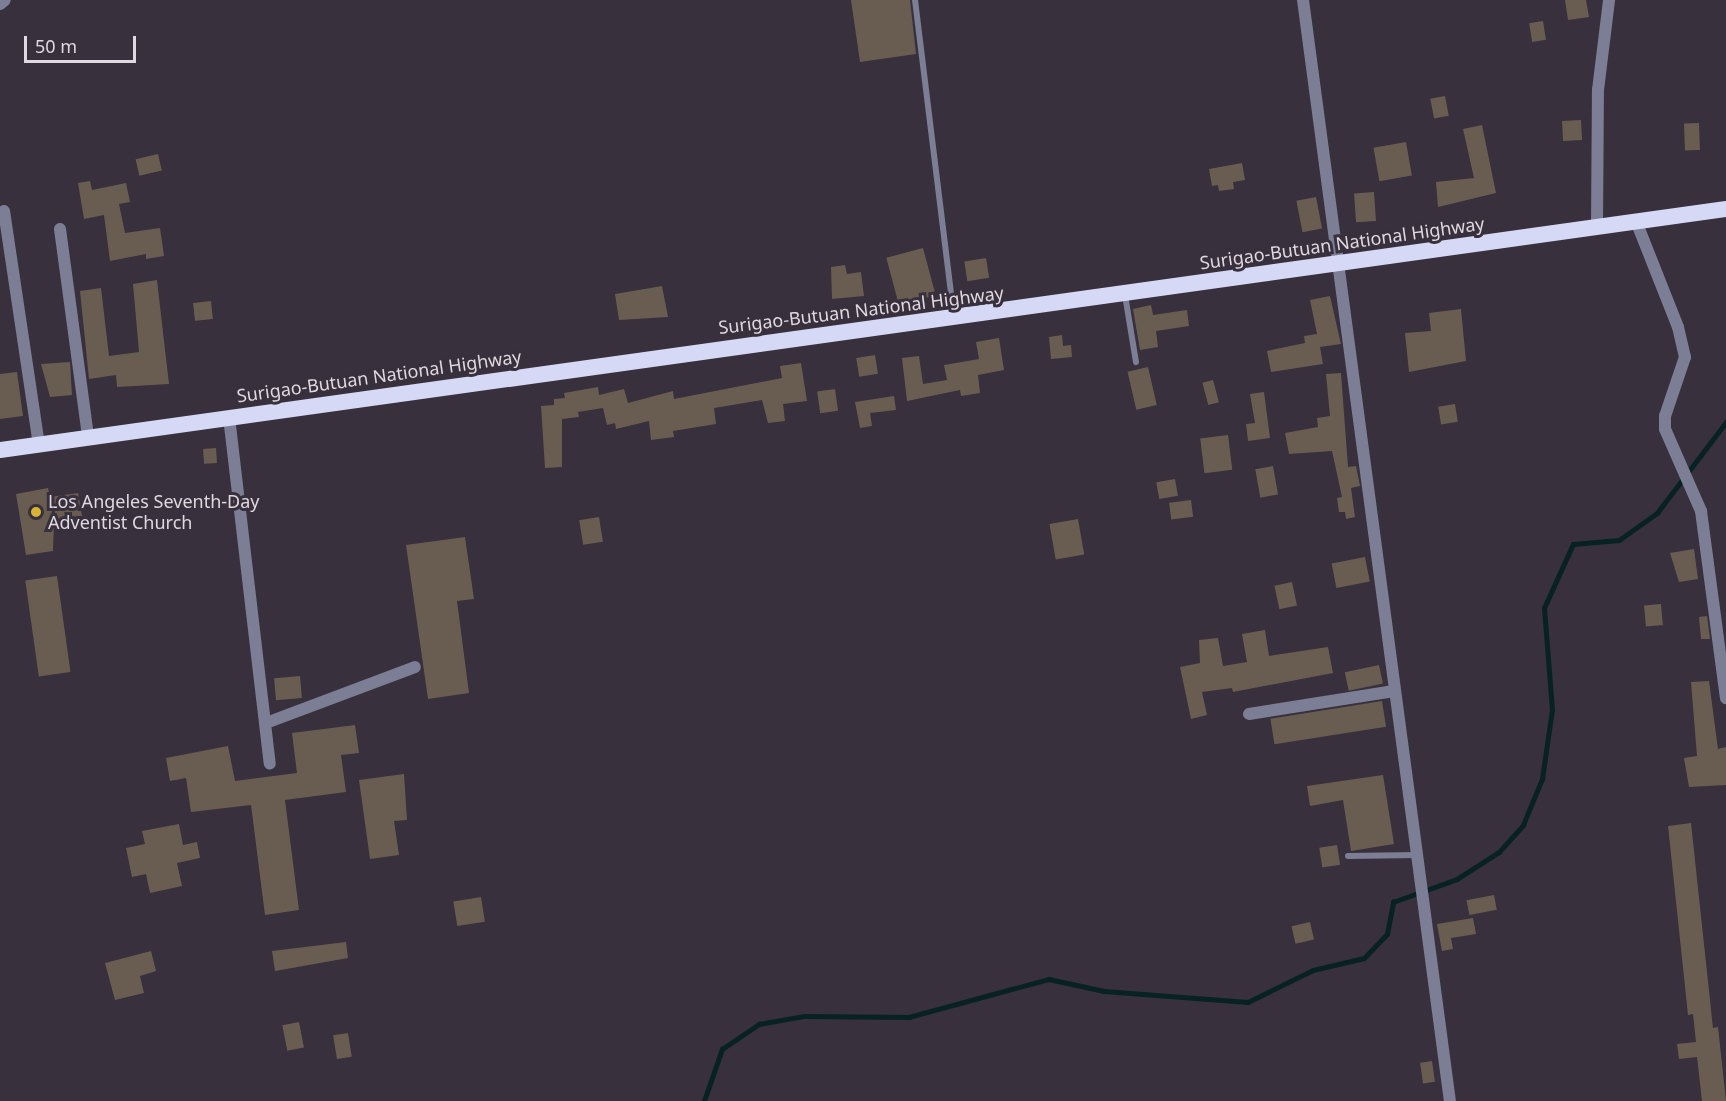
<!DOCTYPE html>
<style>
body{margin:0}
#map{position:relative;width:1726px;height:1101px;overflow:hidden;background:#38303c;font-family:"Noto Sans",sans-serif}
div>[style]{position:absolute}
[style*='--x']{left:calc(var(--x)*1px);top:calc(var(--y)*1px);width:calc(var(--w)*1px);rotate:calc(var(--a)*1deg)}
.stream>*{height:4.5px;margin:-2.25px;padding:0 2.25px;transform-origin:2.25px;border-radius:2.25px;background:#082223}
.building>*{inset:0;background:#695d51;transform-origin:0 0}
.service>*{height:6px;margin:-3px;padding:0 3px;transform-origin:3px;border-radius:3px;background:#7c7e95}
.minor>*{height:12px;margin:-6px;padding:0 6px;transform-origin:6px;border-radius:6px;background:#7c7e95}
.trunk>*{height:16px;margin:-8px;padding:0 8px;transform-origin:8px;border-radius:8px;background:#d6d9f6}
.dots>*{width:16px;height:16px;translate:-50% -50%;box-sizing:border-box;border:3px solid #38303c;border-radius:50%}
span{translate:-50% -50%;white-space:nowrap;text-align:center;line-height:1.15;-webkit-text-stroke:6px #38303c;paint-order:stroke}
.street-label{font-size:18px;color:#dfd9e1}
.poi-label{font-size:18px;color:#dfd9e1}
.left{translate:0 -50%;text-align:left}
.scale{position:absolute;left:24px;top:36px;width:112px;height:27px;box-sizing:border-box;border:3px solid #dfd9e1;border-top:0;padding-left:8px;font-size:18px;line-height:21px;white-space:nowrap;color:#dfd9e1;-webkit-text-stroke:4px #38303c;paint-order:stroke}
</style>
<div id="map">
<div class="stream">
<div style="--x:704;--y:1101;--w:55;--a:-70.9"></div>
<div style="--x:722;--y:1049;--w:45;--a:-34"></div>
<div style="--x:759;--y:1024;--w:46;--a:-10.1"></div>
<div style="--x:804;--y:1016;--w:105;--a:0.5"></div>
<div style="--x:909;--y:1017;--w:145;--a:-15.2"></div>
<div style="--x:1049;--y:979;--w:56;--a:12.3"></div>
<div style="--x:1104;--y:991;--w:144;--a:4.4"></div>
<div style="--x:1248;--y:1002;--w:72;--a:-26.2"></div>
<div style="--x:1313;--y:970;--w:52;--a:-13.2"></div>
<div style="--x:1364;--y:958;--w:33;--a:-46"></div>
<div style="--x:1387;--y:934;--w:33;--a:-79"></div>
<div style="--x:1393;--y:902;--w:68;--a:-19.8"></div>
<div style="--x:1457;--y:879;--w:50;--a:-32.7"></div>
<div style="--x:1499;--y:852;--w:36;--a:-48"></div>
<div style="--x:1523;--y:825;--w:50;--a:-67.6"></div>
<div style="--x:1542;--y:779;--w:70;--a:-81.8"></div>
<div style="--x:1552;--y:710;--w:102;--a:-94.5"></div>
<div style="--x:1544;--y:608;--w:70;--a:-65.6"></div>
<div style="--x:1573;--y:544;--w:46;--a:-5"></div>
<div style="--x:1619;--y:540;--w:47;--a:-35.4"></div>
<div style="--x:1657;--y:513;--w:114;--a:-52.8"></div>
</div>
<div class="building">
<div style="clip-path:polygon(851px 0,910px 0,916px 54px,860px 62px)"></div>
<div style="clip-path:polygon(1565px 0,1586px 0,1589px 17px,1568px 20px)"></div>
<div style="left:1543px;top:21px;width:19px;height:14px;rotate:81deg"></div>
<div style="left:1445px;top:96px;width:20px;height:15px;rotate:79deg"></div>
<div style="left:1581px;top:120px;width:20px;height:19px;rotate:87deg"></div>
<div style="left:1699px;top:123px;width:27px;height:15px;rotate:88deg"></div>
<div style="clip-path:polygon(1482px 125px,1496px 193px,1438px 207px,1436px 182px,1474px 178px,1463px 129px)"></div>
<div style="left:1406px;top:142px;width:34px;height:33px;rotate:80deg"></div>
<div style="left:158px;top:154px;width:17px;height:23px;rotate:77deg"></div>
<div style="clip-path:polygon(1242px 163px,1245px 180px,1233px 182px,1234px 189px,1219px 191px,1218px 185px,1212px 186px,1209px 169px)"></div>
<div style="clip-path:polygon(90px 181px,92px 190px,126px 183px,130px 202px,119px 204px,125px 233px,160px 228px,164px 256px,146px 259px,146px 254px,110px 261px,104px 215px,84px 219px,78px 183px)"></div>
<div style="left:1374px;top:192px;width:29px;height:20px;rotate:86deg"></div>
<div style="left:1316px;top:197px;width:32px;height:20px;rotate:79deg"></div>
<div style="left:923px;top:248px;width:49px;height:38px;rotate:75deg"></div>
<div style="left:986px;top:258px;width:20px;height:22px;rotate:81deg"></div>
<div style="clip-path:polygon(845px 265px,847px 274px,861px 272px,864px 296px,832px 299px,831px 267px)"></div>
<div style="clip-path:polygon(157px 280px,169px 384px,117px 387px,116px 375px,89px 379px,80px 291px,101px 288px,109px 356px,139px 352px,133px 284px)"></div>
<div style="clip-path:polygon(662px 286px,668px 317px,619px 320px,615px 294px)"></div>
<div style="clip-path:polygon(1330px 296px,1341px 344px,1320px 347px,1323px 364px,1271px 372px,1267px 351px,1305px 343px,1304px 336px,1317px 334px,1310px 300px)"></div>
<div style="left:211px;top:301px;width:18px;height:18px;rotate:84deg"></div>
<div style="clip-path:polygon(1151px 305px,1153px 315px,1187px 310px,1189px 326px,1156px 331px,1158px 347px,1140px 350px,1133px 309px)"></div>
<div style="clip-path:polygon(1461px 309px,1466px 361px,1409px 372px,1405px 333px,1431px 331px,1429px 313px)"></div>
<div style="clip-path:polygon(1062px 335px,1063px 346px,1071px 345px,1072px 357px,1051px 359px,1049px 337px)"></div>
<div style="clip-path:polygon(999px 338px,1004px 370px,978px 375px,980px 393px,961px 396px,960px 390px,907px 401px,902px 358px,919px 356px,923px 384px,947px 380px,944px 365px,979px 359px,976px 342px)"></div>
<div style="left:875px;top:355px;width:19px;height:19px;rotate:81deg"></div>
<div style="clip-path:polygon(70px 362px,72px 395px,50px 397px,41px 364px)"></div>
<div style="clip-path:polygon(801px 363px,807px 401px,783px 404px,785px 421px,768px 423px,762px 400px,714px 408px,716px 424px,673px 431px,674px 437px,651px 440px,649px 421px,616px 429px,615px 423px,607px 425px,603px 408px,578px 412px,579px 417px,562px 419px,562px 467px,545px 468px,541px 406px,554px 405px,554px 399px,565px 398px,564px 393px,598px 387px,599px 395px,624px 389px,628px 403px,673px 391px,674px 399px,782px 378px,780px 366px)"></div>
<div style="left:1148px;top:367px;width:39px;height:21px;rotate:77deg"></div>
<div style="clip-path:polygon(17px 372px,23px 416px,0 419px,0 374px)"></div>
<div style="clip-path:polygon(1341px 373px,1348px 467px,1356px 466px,1360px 486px,1351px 488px,1355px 517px,1346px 519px,1345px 512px,1339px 512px,1337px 498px,1342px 497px,1332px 451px,1289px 454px,1285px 433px,1318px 427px,1317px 418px,1330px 416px,1326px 374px)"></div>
<div style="left:1213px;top:380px;width:23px;height:11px;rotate:75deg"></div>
<div style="left:835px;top:389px;width:22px;height:18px;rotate:82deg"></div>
<div style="clip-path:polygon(1264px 392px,1270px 438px,1248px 441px,1246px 424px,1255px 423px,1250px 394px)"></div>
<div style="clip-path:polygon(894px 396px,896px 410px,870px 413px,872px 426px,860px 428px,855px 402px)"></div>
<div style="left:1455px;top:404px;width:18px;height:17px;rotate:81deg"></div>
<div style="left:1228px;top:435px;width:35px;height:28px;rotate:83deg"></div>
<div style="left:216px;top:448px;width:15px;height:13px;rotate:86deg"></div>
<div style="left:1273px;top:466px;width:29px;height:18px;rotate:80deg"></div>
<div style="left:1175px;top:479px;width:17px;height:19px;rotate:80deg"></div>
<div style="clip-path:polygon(48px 488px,50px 497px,78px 493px,82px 516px,54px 520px,53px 551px,26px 555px,16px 494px)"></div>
<div style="left:1191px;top:500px;width:17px;height:22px;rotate:83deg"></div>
<div style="left:599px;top:517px;width:25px;height:20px;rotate:81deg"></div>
<div style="left:1078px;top:519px;width:36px;height:29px;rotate:80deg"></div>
<div style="clip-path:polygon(465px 537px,474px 599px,457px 601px,469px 693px,428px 699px,406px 545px)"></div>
<div style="clip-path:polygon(1694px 549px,1698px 579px,1679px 582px,1670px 553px)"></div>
<div style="left:1365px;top:557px;width:25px;height:34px;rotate:79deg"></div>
<div style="left:57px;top:576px;width:97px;height:32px;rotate:82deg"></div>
<div style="left:1292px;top:582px;width:24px;height:18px;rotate:78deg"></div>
<div style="left:1661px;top:604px;width:21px;height:17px;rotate:85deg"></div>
<div style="clip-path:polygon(1707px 616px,1710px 639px,1701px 639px,1699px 617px)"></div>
<div style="clip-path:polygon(1265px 630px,1269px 656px,1328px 647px,1333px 673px,1233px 692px,1232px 688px,1202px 692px,1207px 715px,1191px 719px,1180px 667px,1200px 663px,1199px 640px,1218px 638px,1223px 666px,1247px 662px,1242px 634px)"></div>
<div style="left:1379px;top:665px;width:19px;height:35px;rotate:78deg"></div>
<div style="left:300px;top:676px;width:22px;height:26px;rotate:85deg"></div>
<div style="clip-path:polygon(1709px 681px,1718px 749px,1726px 747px,1726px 785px,1689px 787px,1684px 758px,1697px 756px,1691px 682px)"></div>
<div style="left:1382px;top:701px;width:26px;height:113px;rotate:81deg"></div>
<div style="clip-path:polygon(355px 725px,359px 753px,341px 755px,346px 792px,285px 800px,299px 910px,265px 915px,251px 805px,191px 812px,186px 778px,170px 781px,166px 758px,228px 746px,235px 781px,297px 773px,292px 733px)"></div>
<div style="clip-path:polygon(404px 774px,407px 820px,394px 821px,399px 855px,370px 859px,359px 780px)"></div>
<div style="clip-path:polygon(1383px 775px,1394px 844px,1351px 851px,1343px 800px,1310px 806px,1307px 786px)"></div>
<div style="clip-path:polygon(1691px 823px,1713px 1028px,1718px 1027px,1726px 1101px,1702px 1101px,1697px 1057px,1679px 1059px,1677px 1044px,1696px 1042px,1693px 1014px,1688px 1015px,1668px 826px)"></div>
<div style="clip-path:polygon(179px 824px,183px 845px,197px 842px,200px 858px,177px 863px,182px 886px,150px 893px,146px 874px,132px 877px,126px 848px,145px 844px,142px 831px)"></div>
<div style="left:1337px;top:845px;width:20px;height:18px;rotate:81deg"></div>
<div style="left:1494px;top:895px;width:15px;height:28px;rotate:79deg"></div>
<div style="left:481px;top:897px;width:25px;height:28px;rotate:81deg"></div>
<div style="clip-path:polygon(1473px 918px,1476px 934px,1451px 938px,1453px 949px,1442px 951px,1437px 924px)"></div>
<div style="left:1310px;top:922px;width:18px;height:19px;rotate:77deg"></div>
<div style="clip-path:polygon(346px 942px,348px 958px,275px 971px,272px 951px)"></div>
<div style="clip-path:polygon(151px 951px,156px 971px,140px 976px,144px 993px,115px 1000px,105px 963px)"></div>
<div style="left:299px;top:1022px;width:26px;height:17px;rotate:79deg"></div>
<div style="left:348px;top:1033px;width:24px;height:15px;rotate:81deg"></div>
<div style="left:1432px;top:1061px;width:21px;height:12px;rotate:82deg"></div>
</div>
<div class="service">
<div style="--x:915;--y:0;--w:318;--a:83"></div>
<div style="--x:1125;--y:295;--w:68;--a:80.7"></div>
<div style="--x:1348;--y:856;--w:69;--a:-0.8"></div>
</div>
<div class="minor">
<div style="--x:1303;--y:0;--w:1111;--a:82.4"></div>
<div style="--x:0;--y:4;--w:6;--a:-39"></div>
<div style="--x:4;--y:211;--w:236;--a:81.5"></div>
<div style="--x:1636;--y:221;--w:114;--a:68.4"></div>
<div style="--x:1678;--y:327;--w:31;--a:77"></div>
<div style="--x:1685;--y:357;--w:62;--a:108.7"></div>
<div style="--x:1665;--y:416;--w:13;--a:90"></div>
<div style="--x:1665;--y:429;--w:90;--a:66.3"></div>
<div style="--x:1701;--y:511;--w:189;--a:82.4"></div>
<div style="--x:1597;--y:226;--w:136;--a:-89.6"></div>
<div style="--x:1598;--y:90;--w:91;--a:-83"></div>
<div style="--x:60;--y:229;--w:209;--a:82.3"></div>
<div style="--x:229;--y:417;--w:349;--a:83.3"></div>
<div style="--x:1249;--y:714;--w:147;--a:-9"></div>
<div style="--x:266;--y:723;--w:159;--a:-20.6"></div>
</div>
<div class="trunk">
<div style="--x:0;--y:450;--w:1743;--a:-7.95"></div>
</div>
<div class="dots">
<div style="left:36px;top:512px;background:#d9b434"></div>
</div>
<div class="street-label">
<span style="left:1342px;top:243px;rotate:-8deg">Surigao-Butuan National Highway</span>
<span style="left:861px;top:310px;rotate:-7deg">Surigao-Butuan National Highway</span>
<span style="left:379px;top:376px;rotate:-8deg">Surigao-Butuan National Highway</span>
</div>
<div class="poi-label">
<span class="left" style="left:48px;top:512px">Los Angeles Seventh-Day<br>Adventist Church</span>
</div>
<div class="scale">50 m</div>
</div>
